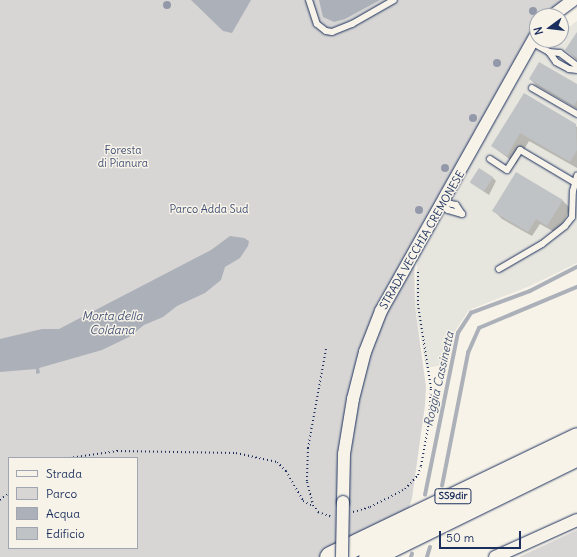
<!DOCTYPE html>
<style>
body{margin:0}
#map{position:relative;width:577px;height:557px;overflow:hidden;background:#f7f3e8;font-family:Delius,sans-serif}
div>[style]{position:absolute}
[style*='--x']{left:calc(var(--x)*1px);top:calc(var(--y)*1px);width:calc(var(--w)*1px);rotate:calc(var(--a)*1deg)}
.built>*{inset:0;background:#e6e5de}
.green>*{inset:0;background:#d7d6d4}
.water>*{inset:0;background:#acb0b9}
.shadow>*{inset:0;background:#0003}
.stream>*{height:3.5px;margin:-1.75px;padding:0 1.75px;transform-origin:1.75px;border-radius:1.75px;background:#acb0b9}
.building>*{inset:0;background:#c0c3c5;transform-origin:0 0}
.path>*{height:2px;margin-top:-1px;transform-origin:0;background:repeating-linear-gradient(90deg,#1b2f5e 0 1px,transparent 0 4px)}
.roads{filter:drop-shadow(0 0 1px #1b2f5e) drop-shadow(0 0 1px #1b2f5e)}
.lane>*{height:6px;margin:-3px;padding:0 3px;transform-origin:3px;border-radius:3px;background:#f7f3e8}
.street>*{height:12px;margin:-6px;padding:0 6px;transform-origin:6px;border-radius:6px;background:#f7f3e8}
.highway>*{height:21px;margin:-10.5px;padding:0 10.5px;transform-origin:10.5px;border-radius:10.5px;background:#f7f3e8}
.bridges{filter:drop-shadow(0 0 1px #1b2f5e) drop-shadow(0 0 1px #1b2f5e)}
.street-bridge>*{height:12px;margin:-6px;padding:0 6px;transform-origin:6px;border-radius:6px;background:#f7f3e8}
.trees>*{width:8px;height:8px;margin:-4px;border-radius:50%;background:#9399a9}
span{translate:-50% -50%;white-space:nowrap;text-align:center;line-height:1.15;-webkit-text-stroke:3px #f7f3e8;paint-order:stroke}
.shield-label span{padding:1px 3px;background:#f7f3e8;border:1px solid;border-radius:3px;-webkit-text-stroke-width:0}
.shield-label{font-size:10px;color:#1b2f5e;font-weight:700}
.park-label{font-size:11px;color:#415076}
.street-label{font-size:11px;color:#1b2f5e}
.water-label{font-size:12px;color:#465679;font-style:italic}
.legend{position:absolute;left:8px;top:457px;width:130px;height:92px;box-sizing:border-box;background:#f7f3e8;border:1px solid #9fa5b1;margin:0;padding:5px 7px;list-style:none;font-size:12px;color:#1b2f5e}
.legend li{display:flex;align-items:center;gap:8px;height:20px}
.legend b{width:20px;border:1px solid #9fa5b1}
.north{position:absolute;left:529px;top:8px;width:40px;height:40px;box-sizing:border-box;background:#f7f3e8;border:1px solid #9fa5b1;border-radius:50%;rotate:255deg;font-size:11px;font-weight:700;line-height:16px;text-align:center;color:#1b2f5e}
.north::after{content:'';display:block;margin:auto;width:14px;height:18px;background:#1b2f5e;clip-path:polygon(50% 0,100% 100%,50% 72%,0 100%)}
.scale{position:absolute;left:439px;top:531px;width:82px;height:18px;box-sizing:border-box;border:2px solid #1b2f5e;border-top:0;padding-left:5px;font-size:12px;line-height:14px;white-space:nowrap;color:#1b2f5e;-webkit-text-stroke:3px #f7f3e8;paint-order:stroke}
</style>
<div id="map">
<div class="built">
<div style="clip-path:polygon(577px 21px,577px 263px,530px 286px,469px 310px,455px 331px,448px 364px,426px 368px,415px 306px,419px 230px,537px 40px,561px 40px,561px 30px,565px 30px)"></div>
</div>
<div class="green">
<div style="clip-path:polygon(evenodd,0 0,564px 0,545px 16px,537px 16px,537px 25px,414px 249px,415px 306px,426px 387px,425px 405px,412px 498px,395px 557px,0 557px,0 0,9px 458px,137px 458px,137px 548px,9px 548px,9px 458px)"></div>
<div style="clip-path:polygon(577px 530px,577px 557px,519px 557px)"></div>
</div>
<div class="water">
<div style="clip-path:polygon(191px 0,251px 0,232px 33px,223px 31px)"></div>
<div style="clip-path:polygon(319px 0,380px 0,345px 19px,334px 22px,323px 17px)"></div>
<div style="clip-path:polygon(230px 236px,244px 238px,249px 241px,248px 246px,240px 258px,225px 267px,221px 280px,205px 293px,177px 306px,163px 317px,144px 325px,129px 337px,102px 350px,39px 368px,40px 373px,36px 374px,36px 369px,0 372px,0 339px,42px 329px,59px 329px,211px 250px)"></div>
</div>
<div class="shadow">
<div style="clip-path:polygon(577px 34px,577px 60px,566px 50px)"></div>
<div style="clip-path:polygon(530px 79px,577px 85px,577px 109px,537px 86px)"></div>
<div style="clip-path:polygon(524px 94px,577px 127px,577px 168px,529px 141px,516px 164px,492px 146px)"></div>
<div style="clip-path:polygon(492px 177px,496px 181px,489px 195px,471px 183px)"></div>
<div style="clip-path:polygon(562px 200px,571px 209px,556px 233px,540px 224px,532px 236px,502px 219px,494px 211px)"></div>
</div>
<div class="stream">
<div style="--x:442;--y:486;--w:136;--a:-78.9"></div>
<div style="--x:468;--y:353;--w:27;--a:-66"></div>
<div style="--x:479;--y:328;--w:106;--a:-22.7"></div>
<div style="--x:425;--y:495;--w:165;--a:-78.5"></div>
<div style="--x:458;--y:333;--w:24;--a:-57"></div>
<div style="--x:471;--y:313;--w:63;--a:-20.4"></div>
<div style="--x:530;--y:291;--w:53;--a:-27.1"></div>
<div style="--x:411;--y:557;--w:3;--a:-72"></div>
<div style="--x:427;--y:557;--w:10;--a:-73"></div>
</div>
<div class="building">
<div style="clip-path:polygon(577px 32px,577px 58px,565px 50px)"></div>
<div style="clip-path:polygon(539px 62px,577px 84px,577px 100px,574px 106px,529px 79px)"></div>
<div style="clip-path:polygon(524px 93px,576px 124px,577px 150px,570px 162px,520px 133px,507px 156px,491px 146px)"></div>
<div style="left:479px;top:168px;width:17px;height:17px;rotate:33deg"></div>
<div style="clip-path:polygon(516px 172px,563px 200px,547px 226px,536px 219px,528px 232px,492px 211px)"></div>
</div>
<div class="path">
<div style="--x:326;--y:349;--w:101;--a:100.3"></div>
<div style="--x:308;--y:448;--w:34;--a:92"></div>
<div style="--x:307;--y:482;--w:24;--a:75"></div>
<div style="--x:313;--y:505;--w:9;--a:54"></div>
<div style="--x:318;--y:512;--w:15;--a:20"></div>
<div style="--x:69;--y:458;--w:49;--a:-8.3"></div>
<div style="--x:117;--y:451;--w:119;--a:1"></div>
<div style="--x:236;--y:453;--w:42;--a:12.4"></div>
<div style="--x:277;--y:462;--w:13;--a:45"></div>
<div style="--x:286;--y:471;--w:34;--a:60"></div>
<div style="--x:303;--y:501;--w:9;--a:27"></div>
<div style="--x:0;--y:500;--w:11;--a:-38"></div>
<div style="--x:353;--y:512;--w:18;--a:-16"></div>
<div style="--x:370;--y:507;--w:39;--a:-27"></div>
<div style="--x:405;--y:489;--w:19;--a:-47"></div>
<div style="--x:418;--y:475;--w:9;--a:-72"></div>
<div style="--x:421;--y:466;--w:45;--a:-79.7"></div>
<div style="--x:429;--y:422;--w:34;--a:-87"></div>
<div style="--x:431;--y:388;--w:84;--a:-98.9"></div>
<div style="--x:418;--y:305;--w:35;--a:-90"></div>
</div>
<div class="roads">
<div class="lane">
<div style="--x:309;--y:0;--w:25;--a:72"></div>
<div style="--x:317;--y:24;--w:11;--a:38"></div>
<div style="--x:326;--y:31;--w:6;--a:9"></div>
<div style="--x:332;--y:32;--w:22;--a:-22"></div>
<div style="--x:352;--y:24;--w:48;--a:-29.7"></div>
<div style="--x:531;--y:42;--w:21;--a:29"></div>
<div style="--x:549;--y:52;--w:11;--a:5"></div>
<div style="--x:560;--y:53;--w:21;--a:37"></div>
<div style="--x:549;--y:52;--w:12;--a:55"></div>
<div style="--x:556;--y:62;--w:15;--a:28"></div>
<div style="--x:569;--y:69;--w:8;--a:7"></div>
<div style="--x:532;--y:88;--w:52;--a:30"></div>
<div style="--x:490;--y:159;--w:20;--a:33"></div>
<div style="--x:507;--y:170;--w:24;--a:-57"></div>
<div style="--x:520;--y:150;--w:63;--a:30.7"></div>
<div style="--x:442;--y:202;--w:14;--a:12"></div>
<div style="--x:456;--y:205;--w:11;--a:56"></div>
<div style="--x:462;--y:214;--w:15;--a:-164"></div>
<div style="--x:448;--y:210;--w:10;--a:-127"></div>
<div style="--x:499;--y:269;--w:50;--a:-30.2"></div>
<div style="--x:542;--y:244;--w:29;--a:-38"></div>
<div style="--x:565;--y:226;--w:11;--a:-52"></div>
<div style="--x:572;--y:217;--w:26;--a:-88"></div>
<div style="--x:573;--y:191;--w:16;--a:-75"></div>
</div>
<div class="street">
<div style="--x:552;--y:16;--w:26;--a:-37"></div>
<div style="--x:343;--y:502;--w:48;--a:-88.8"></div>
<div style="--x:344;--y:454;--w:56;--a:-80.7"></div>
<div style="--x:353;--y:399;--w:49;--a:-75.7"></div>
<div style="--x:365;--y:352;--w:44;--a:-68.7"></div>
<div style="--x:381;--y:311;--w:319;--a:-60.7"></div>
<div style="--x:495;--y:557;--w:90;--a:-24.3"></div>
</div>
<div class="highway">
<div style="--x:330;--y:557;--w:274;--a:-25.7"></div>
<div style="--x:369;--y:557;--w:232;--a:-26.1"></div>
</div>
</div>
<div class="bridges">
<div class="street-bridge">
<div style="--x:342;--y:557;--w:55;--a:-89"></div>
</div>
</div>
<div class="trees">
<div style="left:167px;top:5px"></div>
<div style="left:533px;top:11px"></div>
<div style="left:497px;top:63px"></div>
<div style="left:473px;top:118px"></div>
<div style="left:445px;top:168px"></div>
<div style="left:419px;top:210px"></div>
</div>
<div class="shield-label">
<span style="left:453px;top:496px">SS9dir</span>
</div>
<div class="park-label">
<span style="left:123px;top:157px">Foresta<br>di Pianura</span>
<span style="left:209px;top:209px">Parco Adda Sud</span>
</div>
<div class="street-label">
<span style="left:422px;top:240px;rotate:-60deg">STRADA VECCHIA CREMONESE</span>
</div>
<div class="water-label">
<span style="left:112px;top:323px">Morta della<br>Coldana</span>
<span style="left:439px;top:379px;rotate:-77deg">Roggia Cassinetta</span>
</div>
<ul class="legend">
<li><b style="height:5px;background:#f7f3e8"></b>Strada</li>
<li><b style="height:11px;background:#d7d6d4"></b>Parco</li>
<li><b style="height:11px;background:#acb0b9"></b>Acqua</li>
<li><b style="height:11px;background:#c0c3c5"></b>Edificio</li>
</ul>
<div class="north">N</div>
<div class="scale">50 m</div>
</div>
